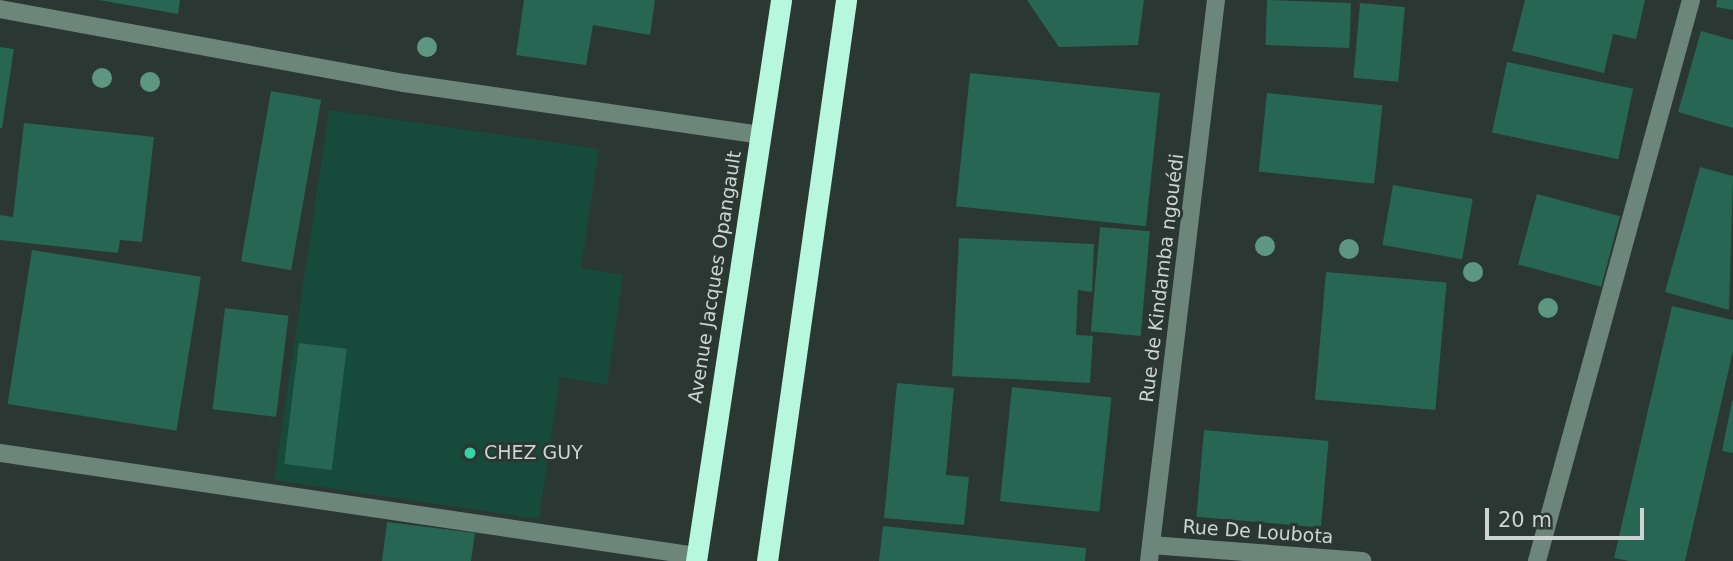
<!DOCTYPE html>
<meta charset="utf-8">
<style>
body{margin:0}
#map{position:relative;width:1733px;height:561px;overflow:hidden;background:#2b3732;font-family:"DejaVu Sans",sans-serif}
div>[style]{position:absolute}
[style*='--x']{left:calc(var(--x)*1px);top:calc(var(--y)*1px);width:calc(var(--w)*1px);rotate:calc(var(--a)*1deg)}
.green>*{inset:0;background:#164b3b}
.building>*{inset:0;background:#276652;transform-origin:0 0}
.minor>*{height:18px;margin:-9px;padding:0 9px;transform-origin:9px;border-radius:9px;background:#6c867b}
.highway>*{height:21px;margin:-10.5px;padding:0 10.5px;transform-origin:10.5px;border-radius:10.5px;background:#b7f7de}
.trees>*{width:20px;height:20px;margin:-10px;border-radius:50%;background:#5d9782}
.dots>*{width:19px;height:19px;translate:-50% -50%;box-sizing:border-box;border:4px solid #2b3732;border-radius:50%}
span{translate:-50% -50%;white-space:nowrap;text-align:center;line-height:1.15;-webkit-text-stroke:6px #2b3732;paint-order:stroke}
.street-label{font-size:19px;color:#ccd3d0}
.poi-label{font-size:19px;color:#ccd3d0}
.left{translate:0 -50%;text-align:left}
.scale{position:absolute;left:1485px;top:508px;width:159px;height:32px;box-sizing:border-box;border:4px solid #ccd3d0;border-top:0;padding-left:9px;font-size:21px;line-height:24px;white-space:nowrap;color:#ccd3d0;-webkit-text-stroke:5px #2b3732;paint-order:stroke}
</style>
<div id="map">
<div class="green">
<div style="clip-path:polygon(329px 110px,599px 149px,581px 268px,623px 275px,607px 385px,560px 377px,539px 519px,274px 480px)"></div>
</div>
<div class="building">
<div style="clip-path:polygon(99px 0,180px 0,178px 14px)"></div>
<div style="clip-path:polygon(524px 0,655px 0,650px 35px,593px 25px,586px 65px,516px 55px)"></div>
<div style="clip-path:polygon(1027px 0,1144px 0,1138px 45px,1059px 47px)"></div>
<div style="left:1267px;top:0;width:84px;height:45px;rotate:2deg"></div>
<div style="clip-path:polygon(1525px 0,1645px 0,1636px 39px,1613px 34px,1604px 73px,1512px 51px)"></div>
<div style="clip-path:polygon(1717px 0,1733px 0,1733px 10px,1716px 7px)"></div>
<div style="left:1360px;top:3px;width:45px;height:75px;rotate:5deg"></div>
<div style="clip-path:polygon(1701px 31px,1733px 40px,1733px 128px,1678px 112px)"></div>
<div style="clip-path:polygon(0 47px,14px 49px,2px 128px,0 128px)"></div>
<div style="left:1507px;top:62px;width:129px;height:72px;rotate:12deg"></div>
<div style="left:970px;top:73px;width:191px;height:134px;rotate:6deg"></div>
<div style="left:271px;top:91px;width:51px;height:173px;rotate:10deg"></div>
<div style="left:1267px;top:93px;width:116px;height:79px;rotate:6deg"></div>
<div style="clip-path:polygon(24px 123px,154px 137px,142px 242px,120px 240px,118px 253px,0 240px,0 215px,13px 217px)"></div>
<div style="clip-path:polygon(1700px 167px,1733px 176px,1729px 310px,1665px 292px)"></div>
<div style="left:1393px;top:185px;width:81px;height:61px;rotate:10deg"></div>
<div style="left:1537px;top:194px;width:86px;height:73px;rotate:15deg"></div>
<div style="left:1100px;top:227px;width:50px;height:105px;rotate:5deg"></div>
<div style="clip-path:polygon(959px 238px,1094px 244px,1092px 292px,1078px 290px,1076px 335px,1093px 336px,1090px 383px,952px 376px)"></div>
<div style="left:32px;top:250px;width:171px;height:156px;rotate:9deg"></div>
<div style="left:1326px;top:272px;width:121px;height:128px;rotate:5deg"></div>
<div style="clip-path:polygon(1672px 306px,1733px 320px,1733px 351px,1685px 561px,1629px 561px,1614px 558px)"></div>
<div style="left:225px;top:308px;width:64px;height:102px;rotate:7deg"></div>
<div style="left:299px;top:343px;width:48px;height:122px;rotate:7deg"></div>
<div style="clip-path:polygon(897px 383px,954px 388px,946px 475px,969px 477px,964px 525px,884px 518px)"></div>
<div style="left:1012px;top:387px;width:100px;height:115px;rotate:6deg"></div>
<div style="clip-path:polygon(1732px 401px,1733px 401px,1733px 453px,1722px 451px)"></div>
<div style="left:1204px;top:430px;width:125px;height:87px;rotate:5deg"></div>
<div style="clip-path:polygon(387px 522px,475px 533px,471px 561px,382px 561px)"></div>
<div style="clip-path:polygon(883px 526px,1086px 548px,1085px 561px,879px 561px)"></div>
</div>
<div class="minor">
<div style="--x:0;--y:9;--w:411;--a:10.4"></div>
<div style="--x:404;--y:83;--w:360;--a:8.3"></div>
<div style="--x:0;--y:453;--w:705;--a:8.41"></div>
<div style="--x:1151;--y:545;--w:212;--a:4.3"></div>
<div style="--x:1149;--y:561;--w:565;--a:-83.19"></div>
<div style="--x:1537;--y:561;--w:582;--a:-74.65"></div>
</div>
<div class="highway">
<div style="--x:696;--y:561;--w:567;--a:-81.38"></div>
<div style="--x:767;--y:561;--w:567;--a:-81.98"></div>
</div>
<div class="trees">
<div style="left:427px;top:47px"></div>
<div style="left:102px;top:78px"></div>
<div style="left:150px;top:82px"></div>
<div style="left:1265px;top:246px"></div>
<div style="left:1349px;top:249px"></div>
<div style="left:1473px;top:272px"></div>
<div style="left:1548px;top:308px"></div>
</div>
<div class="dots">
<div style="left:470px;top:453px;background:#35d4a7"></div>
</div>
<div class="street-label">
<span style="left:715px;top:277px;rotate:-81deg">Avenue Jacques Opangault</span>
<span style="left:1162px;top:278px;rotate:-83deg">Rue de Kindamba ngouédi</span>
<span style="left:1258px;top:532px;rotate:4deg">Rue De Loubota</span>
</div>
<div class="poi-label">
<span class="left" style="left:484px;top:453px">CHEZ GUY</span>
</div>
<div class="scale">20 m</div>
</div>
